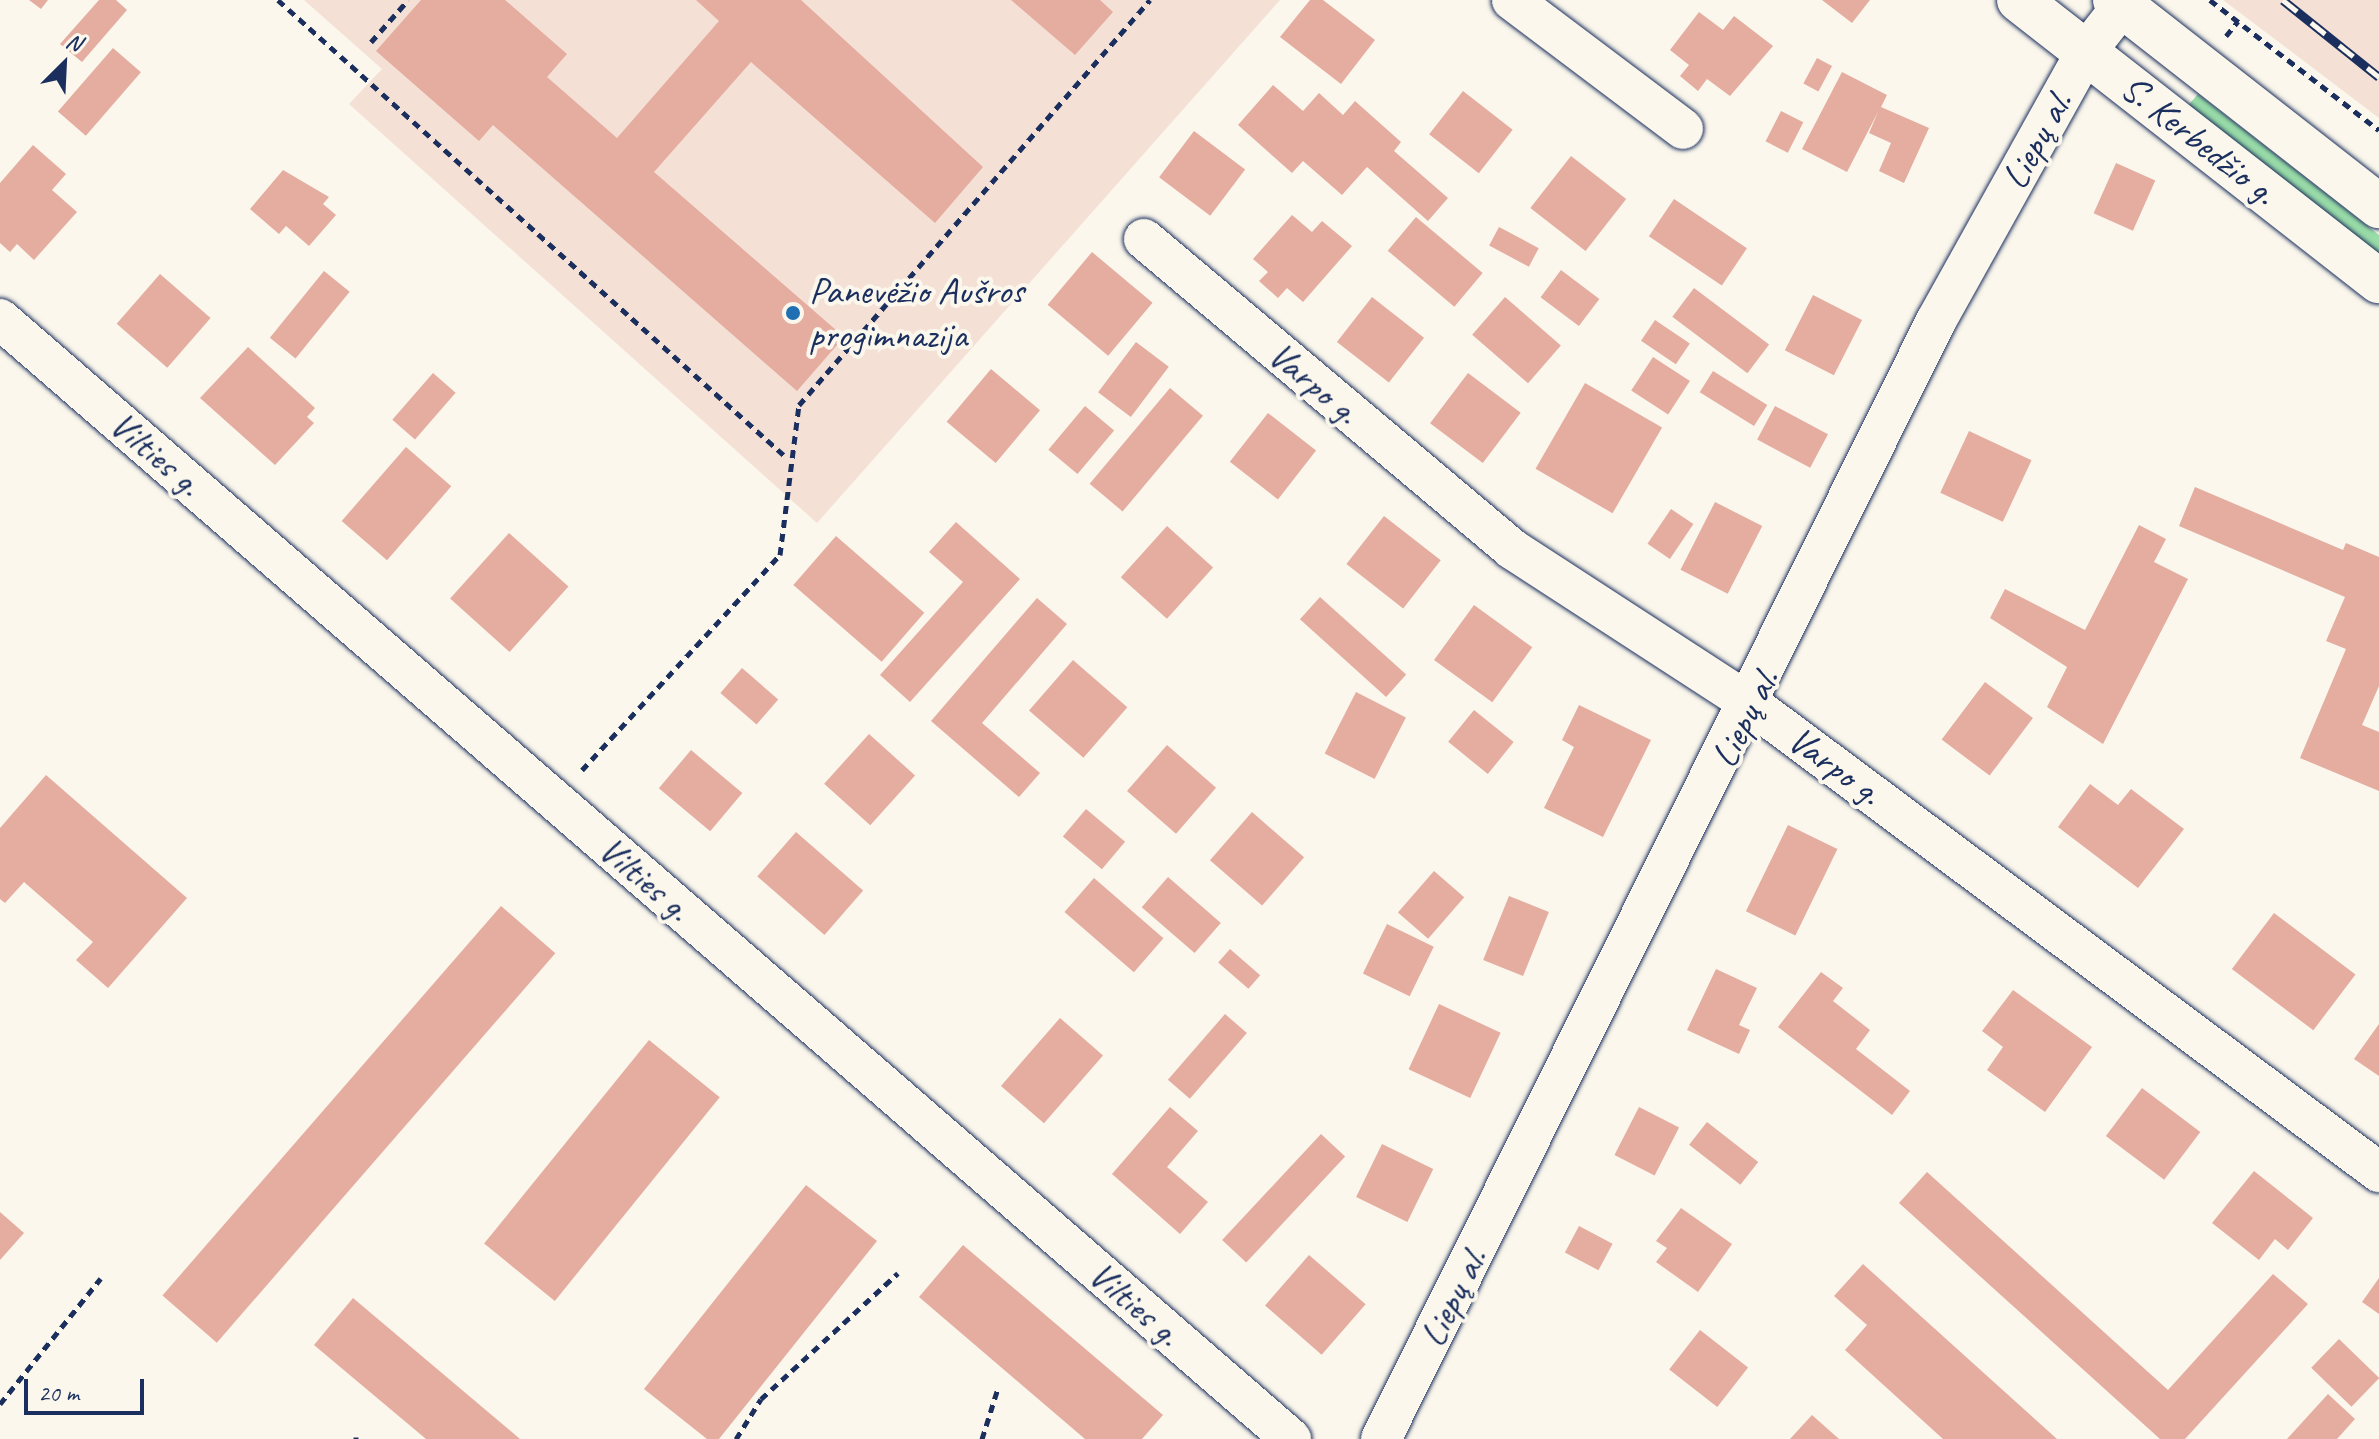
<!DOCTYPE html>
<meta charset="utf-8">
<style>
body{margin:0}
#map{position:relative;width:2379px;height:1439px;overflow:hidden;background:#fbf7ec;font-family:Caveat,sans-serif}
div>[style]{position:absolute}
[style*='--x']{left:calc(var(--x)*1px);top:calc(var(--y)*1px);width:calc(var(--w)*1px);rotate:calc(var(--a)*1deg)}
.built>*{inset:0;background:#f4e0d5}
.green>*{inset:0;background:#99dca8}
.building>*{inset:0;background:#e5aca0;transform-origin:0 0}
.path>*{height:5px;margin-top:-2.5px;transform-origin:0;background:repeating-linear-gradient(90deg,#1b2f5e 0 8px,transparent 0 14px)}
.roads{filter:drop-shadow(0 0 2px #1b2f5e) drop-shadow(0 0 2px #1b2f5e)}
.street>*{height:40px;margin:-20px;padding:0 20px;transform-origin:20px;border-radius:20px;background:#fbf7ec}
.secondary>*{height:44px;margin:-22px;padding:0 22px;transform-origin:22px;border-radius:22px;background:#fbf7ec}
.rail>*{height:9px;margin-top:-4.5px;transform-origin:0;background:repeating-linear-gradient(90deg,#fbf7ec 0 18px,#1b2f5e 0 36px);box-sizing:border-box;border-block:2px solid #1b2f5e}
.dots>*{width:22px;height:22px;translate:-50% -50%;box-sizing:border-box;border:4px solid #fbf7ec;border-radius:50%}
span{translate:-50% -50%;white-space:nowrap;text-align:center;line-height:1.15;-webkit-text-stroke:8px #fbf7ec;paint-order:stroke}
.street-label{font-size:38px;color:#1b2f5e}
.poi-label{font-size:38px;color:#1b2f5e}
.left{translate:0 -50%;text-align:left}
.north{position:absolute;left:24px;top:24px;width:80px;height:80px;-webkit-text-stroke:6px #fbf7ec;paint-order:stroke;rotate:24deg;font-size:22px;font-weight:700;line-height:32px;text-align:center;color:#1b2f5e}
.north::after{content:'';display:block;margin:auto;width:28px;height:36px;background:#1b2f5e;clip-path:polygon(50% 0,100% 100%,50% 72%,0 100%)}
.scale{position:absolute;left:24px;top:1379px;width:120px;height:36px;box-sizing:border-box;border:4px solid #1b2f5e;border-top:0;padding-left:10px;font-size:24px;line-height:28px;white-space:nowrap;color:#1b2f5e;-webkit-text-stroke:6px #fbf7ec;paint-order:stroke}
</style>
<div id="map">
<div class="built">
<div style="clip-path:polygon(304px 0,1280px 0,817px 523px,349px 104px,382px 69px)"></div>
<div style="clip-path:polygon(2223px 0,2379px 0,2379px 118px,2235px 9px)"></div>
</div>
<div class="green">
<div style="clip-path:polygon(2198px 94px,2379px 235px,2379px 258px,2185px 109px)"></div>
</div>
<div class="building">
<div style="clip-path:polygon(29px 0,48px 0,41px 9px)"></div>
<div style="clip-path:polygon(99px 0,116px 0,127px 10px,82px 62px,60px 44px)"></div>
<div style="clip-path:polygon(421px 0,505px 0,567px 54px,547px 77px,617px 138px,719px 21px,696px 0,801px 0,983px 167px,935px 223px,751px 62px,654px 172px,844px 337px,797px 391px,493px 125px,479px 141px,376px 51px)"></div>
<div style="clip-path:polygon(1011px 0,1100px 0,1113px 12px,1075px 55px)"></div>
<div style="clip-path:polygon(1310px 0,1323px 0,1375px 40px,1341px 84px,1280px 37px)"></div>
<div style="clip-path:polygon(1822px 0,1870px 0,1852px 23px)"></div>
<div style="clip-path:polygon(1699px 12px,1723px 30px,1734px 16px,1773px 46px,1730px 96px,1707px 79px,1698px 91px,1680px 76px,1689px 65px,1670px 50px)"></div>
<div style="left:113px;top:48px;width:37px;height:84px;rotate:41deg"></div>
<div style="left:1817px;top:58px;width:17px;height:29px;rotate:28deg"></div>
<div style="clip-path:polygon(1842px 72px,1887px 95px,1881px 107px,1929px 128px,1904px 183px,1879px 171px,1891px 143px,1869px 133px,1878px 112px,1847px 172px,1802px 149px)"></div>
<div style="clip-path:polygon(1273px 85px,1303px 111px,1319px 93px,1343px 115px,1355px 101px,1401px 142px,1394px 151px,1448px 198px,1428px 221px,1367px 167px,1342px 195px,1303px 161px,1292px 173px,1238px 125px)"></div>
<div style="left:1463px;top:91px;width:63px;height:55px;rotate:38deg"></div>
<div style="left:1781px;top:111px;width:25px;height:34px;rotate:27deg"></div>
<div style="left:1194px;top:131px;width:64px;height:58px;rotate:37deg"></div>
<div style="clip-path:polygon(33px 145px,66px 174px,52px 190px,77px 212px,34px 260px,17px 244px,10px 252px,0 243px,0 183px)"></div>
<div style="left:1571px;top:156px;width:70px;height:66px;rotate:38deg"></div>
<div style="left:2116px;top:163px;width:43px;height:55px;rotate:24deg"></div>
<div style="clip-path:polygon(283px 170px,329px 197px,323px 204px,336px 215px,309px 246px,286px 226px,279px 234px,250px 209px)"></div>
<div style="left:1674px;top:199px;width:88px;height:45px;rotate:34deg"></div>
<div style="clip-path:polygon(1292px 215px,1312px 232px,1322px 221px,1352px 246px,1303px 302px,1287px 288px,1278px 298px,1259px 281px,1268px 272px,1253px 259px)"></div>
<div style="left:1416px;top:217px;width:87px;height:44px;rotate:40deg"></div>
<div style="left:1499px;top:227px;width:45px;height:21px;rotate:28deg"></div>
<div style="left:1092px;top:252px;width:79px;height:69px;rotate:40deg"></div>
<div style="left:1561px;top:270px;width:48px;height:34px;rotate:37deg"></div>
<div style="left:324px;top:271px;width:33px;height:86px;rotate:39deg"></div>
<div style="left:160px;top:274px;width:67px;height:66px;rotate:41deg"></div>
<div style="left:1694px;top:288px;width:94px;height:36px;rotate:37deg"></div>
<div style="left:1813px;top:295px;width:55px;height:62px;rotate:27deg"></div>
<div style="left:1372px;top:297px;width:66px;height:57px;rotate:38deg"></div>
<div style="left:1505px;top:297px;width:74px;height:50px;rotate:41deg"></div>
<div style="left:1655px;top:320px;width:42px;height:25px;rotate:34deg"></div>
<div style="left:1136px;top:342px;width:41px;height:63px;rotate:37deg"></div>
<div style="clip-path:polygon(248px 347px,315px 408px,307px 417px,314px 423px,275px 465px,200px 398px)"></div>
<div style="left:1653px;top:357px;width:44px;height:40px;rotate:33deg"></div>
<div style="left:991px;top:369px;width:64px;height:69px;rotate:40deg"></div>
<div style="left:1713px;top:371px;width:64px;height:25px;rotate:32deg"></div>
<div style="left:433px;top:373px;width:30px;height:62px;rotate:41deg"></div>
<div style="left:1468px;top:373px;width:66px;height:63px;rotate:37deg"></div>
<div style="left:1585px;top:383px;width:89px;height:99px;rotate:30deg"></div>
<div style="left:1170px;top:388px;width:43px;height:125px;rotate:40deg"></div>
<div style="left:1085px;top:406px;width:38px;height:57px;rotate:40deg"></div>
<div style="left:1775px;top:406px;width:60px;height:38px;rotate:28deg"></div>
<div style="left:1268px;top:413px;width:61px;height:62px;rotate:38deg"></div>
<div style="left:1969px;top:431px;width:69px;height:68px;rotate:25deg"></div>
<div style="left:406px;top:447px;width:60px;height:98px;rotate:41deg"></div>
<div style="clip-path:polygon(2195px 487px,2343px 550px,2346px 543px,2379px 557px,2379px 686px,2362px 725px,2379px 732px,2379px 791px,2300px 758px,2346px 649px,2326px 641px,2345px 597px,2179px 526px)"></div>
<div style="left:1715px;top:502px;width:53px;height:76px;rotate:27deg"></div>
<div style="left:1671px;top:509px;width:27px;height:42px;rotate:34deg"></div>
<div style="left:1384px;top:516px;width:72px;height:61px;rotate:38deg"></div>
<div style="clip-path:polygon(956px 522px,1020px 579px,910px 702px,880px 675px,963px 582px,929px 552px)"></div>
<div style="clip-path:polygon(2139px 525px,2166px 539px,2154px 562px,2188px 579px,2103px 744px,2047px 707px,2067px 667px,1990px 618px,2005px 589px,2085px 630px)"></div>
<div style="left:1167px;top:526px;width:62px;height:69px;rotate:42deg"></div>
<div style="left:509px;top:533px;width:80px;height:88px;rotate:42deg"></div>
<div style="left:836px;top:536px;width:117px;height:65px;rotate:41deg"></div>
<div style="left:1320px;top:597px;width:116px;height:30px;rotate:42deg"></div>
<div style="clip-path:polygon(1037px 598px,1067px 624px,982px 723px,1040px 773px,1019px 797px,931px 721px)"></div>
<div style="left:1474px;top:605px;width:72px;height:68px;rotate:36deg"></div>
<div style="left:1073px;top:660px;width:72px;height:67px;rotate:41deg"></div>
<div style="left:742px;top:668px;width:48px;height:33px;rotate:41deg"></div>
<div style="left:1985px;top:682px;width:60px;height:72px;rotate:37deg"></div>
<div style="left:1356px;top:692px;width:56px;height:69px;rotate:27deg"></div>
<div style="clip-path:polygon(1579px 705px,1651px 740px,1603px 837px,1544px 808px,1574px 747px,1562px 740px)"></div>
<div style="left:1474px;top:710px;width:51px;height:41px;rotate:39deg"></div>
<div style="left:869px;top:734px;width:62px;height:67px;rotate:42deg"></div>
<div style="left:1167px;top:745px;width:65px;height:61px;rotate:41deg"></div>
<div style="left:691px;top:750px;width:67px;height:50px;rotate:40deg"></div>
<div style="clip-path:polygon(46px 775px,187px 898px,108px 988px,76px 960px,93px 942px,24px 882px,5px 903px,0 899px,0 828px)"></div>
<div style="clip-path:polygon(2090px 784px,2118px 805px,2131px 789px,2184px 829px,2138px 888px,2058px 827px)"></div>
<div style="left:1086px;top:809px;width:51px;height:36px;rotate:40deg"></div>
<div style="left:1252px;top:812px;width:69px;height:64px;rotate:41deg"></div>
<div style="left:1788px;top:825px;width:55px;height:96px;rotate:26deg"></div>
<div style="left:796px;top:832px;width:89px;height:59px;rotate:41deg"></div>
<div style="left:1434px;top:871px;width:40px;height:55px;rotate:41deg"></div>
<div style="left:1168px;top:877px;width:70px;height:40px;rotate:41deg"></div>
<div style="left:1094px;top:878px;width:92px;height:45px;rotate:41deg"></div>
<div style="left:1509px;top:896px;width:43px;height:69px;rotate:22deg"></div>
<div style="left:501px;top:906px;width:72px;height:516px;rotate:41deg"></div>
<div style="left:2274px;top:913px;width:102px;height:70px;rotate:37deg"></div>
<div style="left:1387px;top:924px;width:52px;height:55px;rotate:26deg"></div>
<div style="left:1230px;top:949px;width:40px;height:18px;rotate:41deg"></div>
<div style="clip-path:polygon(1716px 969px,1757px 988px,1739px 1025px,1750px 1030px,1739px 1054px,1687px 1030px)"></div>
<div style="clip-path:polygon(1821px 972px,1843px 988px,1833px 1001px,1870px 1030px,1856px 1049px,1910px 1091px,1892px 1115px,1778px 1027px)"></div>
<div style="clip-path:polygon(2013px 990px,2092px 1047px,2045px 1112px,1987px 1070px,2003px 1047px,1982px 1031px)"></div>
<div style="left:1439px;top:1004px;width:68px;height:72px;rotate:25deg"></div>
<div style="left:1225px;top:1014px;width:29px;height:87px;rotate:41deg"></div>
<div style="left:1060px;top:1018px;width:57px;height:90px;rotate:41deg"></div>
<div style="clip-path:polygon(2379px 1024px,2379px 1076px,2354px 1059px)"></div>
<div style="left:649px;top:1040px;width:91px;height:262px;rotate:39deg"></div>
<div style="left:2142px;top:1088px;width:73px;height:60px;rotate:37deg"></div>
<div style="clip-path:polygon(1170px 1107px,1198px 1131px,1167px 1167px,1208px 1202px,1180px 1234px,1112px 1174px)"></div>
<div style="left:1639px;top:1107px;width:45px;height:54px;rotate:27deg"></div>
<div style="left:1707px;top:1122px;width:65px;height:29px;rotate:38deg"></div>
<div style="left:1321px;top:1134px;width:33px;height:145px;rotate:43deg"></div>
<div style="left:1382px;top:1144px;width:57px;height:59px;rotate:26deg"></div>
<div style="clip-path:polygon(2254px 1171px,2313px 1218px,2288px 1250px,2275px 1239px,2259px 1260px,2212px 1223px)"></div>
<div style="clip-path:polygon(1927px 1172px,2168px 1390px,2273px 1274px,2308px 1304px,2185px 1439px,2160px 1439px,1899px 1203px)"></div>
<div style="clip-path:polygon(806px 1185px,877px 1241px,719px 1439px,707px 1439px,644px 1389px)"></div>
<div style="clip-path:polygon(1681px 1208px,1732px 1244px,1698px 1292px,1656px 1262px,1667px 1248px,1656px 1241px)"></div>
<div style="clip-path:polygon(0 1212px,24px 1233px,0 1260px)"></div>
<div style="left:1579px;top:1226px;width:38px;height:30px;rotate:28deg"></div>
<div style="clip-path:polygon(963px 1245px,1163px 1415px,1142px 1439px,1085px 1439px,919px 1297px)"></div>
<div style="left:1309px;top:1255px;width:75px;height:67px;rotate:41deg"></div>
<div style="clip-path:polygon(1863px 1264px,2057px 1439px,1943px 1439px,1845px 1350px,1867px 1325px,1834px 1296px)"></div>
<div style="clip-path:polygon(2379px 1278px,2379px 1314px,2362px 1302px)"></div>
<div style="clip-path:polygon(353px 1298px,520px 1439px,426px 1439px,314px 1345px)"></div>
<div style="left:1700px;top:1330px;width:61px;height:50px;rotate:38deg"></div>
<div style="left:2339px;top:1339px;width:56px;height:40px;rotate:44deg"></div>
<div style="clip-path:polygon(2328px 1394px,2355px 1419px,2337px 1439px,2287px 1439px)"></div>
<div style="clip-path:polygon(1812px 1415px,1839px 1439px,1790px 1439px)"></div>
</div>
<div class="path">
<div style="--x:278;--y:0;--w:685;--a:41.98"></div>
<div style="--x:2210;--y:0;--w:213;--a:37.6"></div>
<div style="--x:2226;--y:36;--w:19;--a:-51"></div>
<div style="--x:371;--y:42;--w:56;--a:-48.6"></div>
<div style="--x:582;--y:770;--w:292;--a:-47.4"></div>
<div style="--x:780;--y:555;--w:151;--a:-82.8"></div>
<div style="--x:799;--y:405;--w:536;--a:-49.09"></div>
<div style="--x:0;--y:1404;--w:161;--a:-51.3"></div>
<div style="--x:356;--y:1439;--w:2;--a:-90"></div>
<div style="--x:736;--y:1439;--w:47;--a:-58"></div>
<div style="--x:761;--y:1399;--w:186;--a:-42.6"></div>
<div style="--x:982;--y:1439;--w:53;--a:-72.6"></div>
</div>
<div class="roads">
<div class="street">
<div style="--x:1512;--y:0;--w:214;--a:37"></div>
<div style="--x:1144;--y:239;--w:481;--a:40.1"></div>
<div style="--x:1512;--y:549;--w:286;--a:33"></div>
<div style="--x:1752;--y:705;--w:782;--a:36.68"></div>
<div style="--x:0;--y:319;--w:1709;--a:40.94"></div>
<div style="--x:1381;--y:1439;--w:1248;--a:-63.6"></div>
<div style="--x:1936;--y:321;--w:308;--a:-60.9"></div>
<div style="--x:2086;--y:52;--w:58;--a:-52"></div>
</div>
<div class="secondary">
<div style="--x:2019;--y:0;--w:457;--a:38"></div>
<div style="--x:2115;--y:0;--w:335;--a:38"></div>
</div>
</div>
<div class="rail">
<div style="--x:2283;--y:0;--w:123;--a:38.7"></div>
</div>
<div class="dots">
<div style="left:793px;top:313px;background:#1f6fb2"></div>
</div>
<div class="street-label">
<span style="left:2037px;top:140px;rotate:-61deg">Liepų al.</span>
<span style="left:2199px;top:140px;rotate:38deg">S. Kerbedžio g.</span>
<span style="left:1314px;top:383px;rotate:40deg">Varpo g.</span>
<span style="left:156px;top:454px;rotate:41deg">Vilties g.</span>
<span style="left:1745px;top:718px;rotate:-63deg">Liepų al.</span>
<span style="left:1835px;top:766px;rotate:36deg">Varpo g.</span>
<span style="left:645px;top:879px;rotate:41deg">Vilties g.</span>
<span style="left:1453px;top:1297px;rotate:-63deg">Liepų al.</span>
<span style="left:1135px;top:1304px;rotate:41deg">Vilties g.</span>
</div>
<div class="poi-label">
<span class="left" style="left:809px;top:313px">Panevėžio Aušros<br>progimnazija</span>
</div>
<div class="north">N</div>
<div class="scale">20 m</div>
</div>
